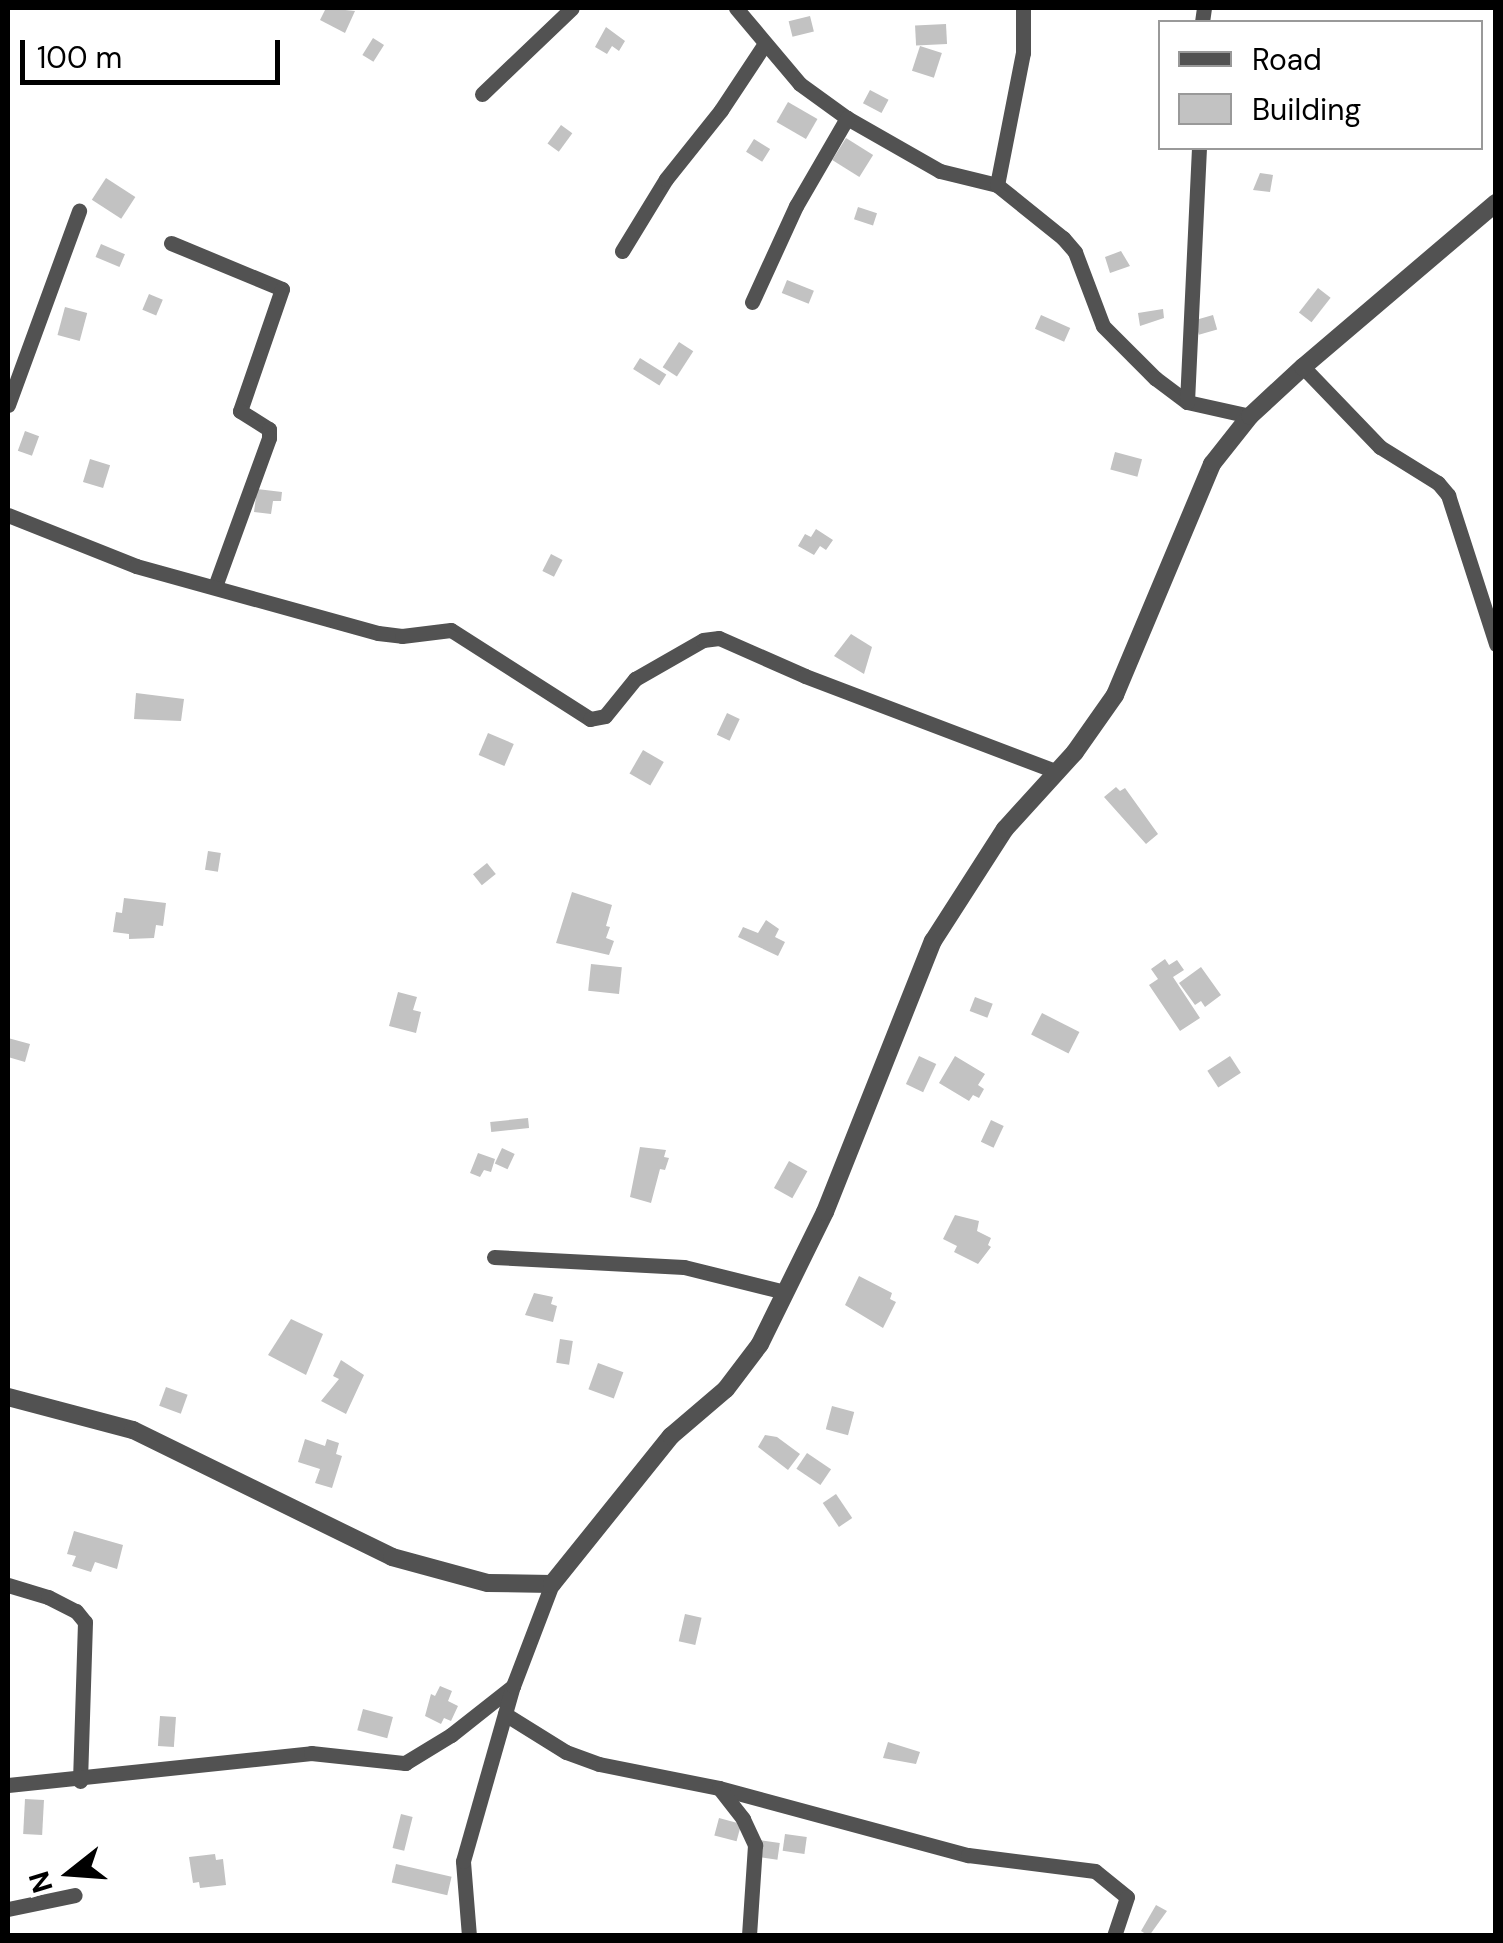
<!DOCTYPE html>
<style>
body{margin:0}
#map{position:relative;width:1503px;height:1943px;overflow:hidden;background:#fff;font-family:"DM Sans",sans-serif}
div>[style]{position:absolute}
[style*='--x']{left:calc(var(--x)*1px);top:calc(var(--y)*1px);width:calc(var(--w)*1px);rotate:calc(var(--a)*1deg)}
.building>*{inset:0;background:#c2c2c2;transform-origin:0 0}
.minor>*{height:15px;margin:-7.5px;padding:0 7.5px;transform-origin:7.5px;border-radius:7.5px;background:#525252}
.tertiary>*{height:18px;margin:-9px;padding:0 9px;transform-origin:9px;border-radius:9px;background:#525252}
span{translate:-50% -50%;white-space:nowrap;text-align:center;line-height:1.15;-webkit-text-stroke:10px #fff;paint-order:stroke}
.frame{position:absolute;inset:0;border:10px solid #000;pointer-events:none}
.legend{position:absolute;left:1158px;top:20px;width:325px;height:130px;box-sizing:border-box;background:#fff;border:2px solid #999;margin:0;padding:12px 18px;list-style:none;font-size:30px;color:#000}
.legend li{display:flex;align-items:center;gap:20px;height:50px}
.legend b{width:50px;border:2px solid #999}
.north{position:absolute;left:20px;top:1823px;width:100px;height:100px;-webkit-text-stroke:8px #fff;paint-order:stroke;rotate:253deg;font-size:28px;font-weight:700;line-height:40px;text-align:center;color:#000}
.north::after{content:'';display:block;margin:auto;width:35px;height:45px;background:#000;clip-path:polygon(50% 0,100% 100%,50% 72%,0 100%)}
.scale{position:absolute;left:20px;top:40px;width:260px;height:45px;box-sizing:border-box;border:5px solid #000;border-top:0;padding-left:12px;font-size:30px;line-height:35px;white-space:nowrap;color:#000;-webkit-text-stroke:8px #fff;paint-order:stroke}
</style>
<div id="map">
<div class="building">
<div style="clip-path:polygon(326px 8px,355px 11px,345px 33px,320px 20px)"></div>
<div style="left:810px;top:16px;width:16px;height:22px;rotate:76deg"></div>
<div style="left:946px;top:24px;width:20px;height:31px;rotate:87deg"></div>
<div style="clip-path:polygon(606px 27px,625px 41px,619px 51px,612px 46px,607px 54px,595px 47px)"></div>
<div style="left:373px;top:38px;width:13px;height:20px;rotate:32deg"></div>
<div style="left:920px;top:46px;width:23px;height:26px;rotate:18deg"></div>
<div style="left:870px;top:90px;width:21px;height:15px;rotate:28deg"></div>
<div style="left:788px;top:102px;width:34px;height:23px;rotate:30deg"></div>
<div style="left:561px;top:125px;width:14px;height:23px;rotate:36deg"></div>
<div style="left:846px;top:138px;width:32px;height:26px;rotate:32deg"></div>
<div style="left:754px;top:139px;width:19px;height:15px;rotate:32deg"></div>
<div style="clip-path:polygon(1260px 173px,1273px 175px,1270px 192px,1253px 190px)"></div>
<div style="left:106px;top:178px;width:35px;height:26px;rotate:33deg"></div>
<div style="left:858px;top:207px;width:20px;height:13px;rotate:18deg"></div>
<div style="left:101px;top:244px;width:26px;height:14px;rotate:23deg"></div>
<div style="clip-path:polygon(1121px 251px,1130px 266px,1110px 273px,1105px 257px)"></div>
<div style="left:787px;top:280px;width:29px;height:14px;rotate:22deg"></div>
<div style="left:1318px;top:288px;width:16px;height:31px;rotate:38deg"></div>
<div style="left:149px;top:294px;width:15px;height:17px;rotate:23deg"></div>
<div style="left:65px;top:307px;width:23px;height:29px;rotate:15deg"></div>
<div style="clip-path:polygon(1163px 309px,1164px 318px,1140px 326px,1138px 313px)"></div>
<div style="left:1041px;top:315px;width:32px;height:15px;rotate:24deg"></div>
<div style="left:1213px;top:315px;width:15px;height:19px;rotate:74deg"></div>
<div style="left:679px;top:342px;width:17px;height:30px;rotate:33deg"></div>
<div style="left:640px;top:358px;width:31px;height:13px;rotate:32deg"></div>
<div style="left:25px;top:431px;width:15px;height:21px;rotate:20deg"></div>
<div style="left:1115px;top:452px;width:28px;height:18px;rotate:15deg"></div>
<div style="left:90px;top:459px;width:21px;height:24px;rotate:17deg"></div>
<div style="clip-path:polygon(257px 489px,282px 492px,281px 501px,273px 501px,271px 514px,254px 512px)"></div>
<div style="clip-path:polygon(816px 529px,833px 540px,826px 550px,820px 546px,814px 555px,798px 546px,805px 534px,811px 537px)"></div>
<div style="left:551px;top:554px;width:13px;height:19px;rotate:27deg"></div>
<div style="clip-path:polygon(851px 634px,872px 647px,864px 674px,834px 656px)"></div>
<div style="clip-path:polygon(136px 693px,184px 699px,181px 721px,134px 719px)"></div>
<div style="left:727px;top:713px;width:14px;height:24px;rotate:25deg"></div>
<div style="left:488px;top:733px;width:28px;height:24px;rotate:23deg"></div>
<div style="left:643px;top:750px;width:24px;height:27px;rotate:30deg"></div>
<div style="clip-path:polygon(1116px 787px,1120px 791px,1125px 788px,1158px 834px,1146px 844px,1104px 797px)"></div>
<div style="left:208px;top:851px;width:13px;height:19px;rotate:9deg"></div>
<div style="left:487px;top:863px;width:14px;height:18px;rotate:51deg"></div>
<div style="clip-path:polygon(572px 892px,612px 905px,606px 926px,610px 927px,606px 938px,614px 941px,609px 955px,556px 943px)"></div>
<div style="clip-path:polygon(124px 898px,166px 903px,163px 926px,156px 925px,154px 938px,129px 939px,129px 934px,113px 932px,116px 912px,122px 913px)"></div>
<div style="clip-path:polygon(766px 920px,779px 929px,775px 937px,785px 942px,778px 956px,738px 937px,743px 927px,758px 933px)"></div>
<div style="clip-path:polygon(1165px 959px,1169px 965px,1177px 960px,1184px 970px,1173px 977px,1200px 1018px,1180px 1031px,1149px 985px,1158px 979px,1151px 969px)"></div>
<div style="left:591px;top:964px;width:31px;height:27px;rotate:6deg"></div>
<div style="clip-path:polygon(1201px 967px,1221px 995px,1205px 1007px,1201px 1001px,1195px 1005px,1179px 983px)"></div>
<div style="clip-path:polygon(398px 992px,417px 997px,413px 1010px,421px 1012px,416px 1033px,389px 1026px)"></div>
<div style="left:975px;top:997px;width:19px;height:15px;rotate:21deg"></div>
<div style="left:1042px;top:1013px;width:42px;height:24px;rotate:27deg"></div>
<div style="clip-path:polygon(8px 1038px,30px 1044px,25px 1062px,8px 1057px)"></div>
<div style="left:919px;top:1056px;width:19px;height:31px;rotate:25deg"></div>
<div style="clip-path:polygon(955px 1056px,985px 1074px,978px 1085px,984px 1089px,979px 1098px,973px 1095px,969px 1101px,939px 1083px)"></div>
<div style="left:1230px;top:1056px;width:20px;height:27px;rotate:57deg"></div>
<div style="left:528px;top:1118px;width:10px;height:38px;rotate:84deg"></div>
<div style="left:991px;top:1120px;width:14px;height:24px;rotate:25deg"></div>
<div style="clip-path:polygon(640px 1147px,666px 1150px,664px 1157px,669px 1158px,665px 1170px,660px 1169px,651px 1203px,630px 1197px)"></div>
<div style="left:502px;top:1148px;width:14px;height:17px;rotate:25deg"></div>
<div style="clip-path:polygon(478px 1153px,495px 1159px,491px 1172px,484px 1170px,480px 1177px,470px 1173px)"></div>
<div style="left:789px;top:1161px;width:21px;height:31px;rotate:29deg"></div>
<div style="clip-path:polygon(955px 1215px,979px 1221px,977px 1231px,991px 1238px,988px 1245px,991px 1247px,978px 1264px,954px 1252px,957px 1246px,943px 1239px)"></div>
<div style="clip-path:polygon(859px 1276px,892px 1293px,890px 1299px,896px 1302px,883px 1328px,845px 1305px)"></div>
<div style="clip-path:polygon(534px 1293px,553px 1297px,551px 1304px,557px 1306px,553px 1322px,525px 1315px)"></div>
<div style="clip-path:polygon(291px 1319px,323px 1334px,306px 1375px,268px 1355px)"></div>
<div style="left:560px;top:1339px;width:13px;height:24px;rotate:9deg"></div>
<div style="clip-path:polygon(341px 1360px,364px 1375px,346px 1414px,321px 1401px,339px 1379px,333px 1376px)"></div>
<div style="left:598px;top:1363px;width:27px;height:28px;rotate:20deg"></div>
<div style="left:166px;top:1387px;width:23px;height:20px;rotate:20deg"></div>
<div style="left:832px;top:1406px;width:23px;height:24px;rotate:15deg"></div>
<div style="clip-path:polygon(765px 1435px,777px 1437px,800px 1454px,788px 1470px,758px 1447px)"></div>
<div style="clip-path:polygon(305px 1439px,325px 1446px,327px 1439px,339px 1443px,336px 1454px,342px 1456px,332px 1488px,315px 1483px,320px 1469px,298px 1462px)"></div>
<div style="left:807px;top:1453px;width:29px;height:19px;rotate:34deg"></div>
<div style="left:836px;top:1494px;width:29px;height:16px;rotate:56deg"></div>
<div style="clip-path:polygon(74px 1531px,123px 1545px,117px 1569px,95px 1562px,91px 1572px,72px 1566px,76px 1556px,67px 1554px)"></div>
<div style="left:685px;top:1614px;width:17px;height:28px;rotate:13deg"></div>
<div style="clip-path:polygon(440px 1686px,452px 1691px,448px 1701px,458px 1706px,451px 1721px,444px 1718px,441px 1724px,425px 1716px,431px 1694px,435px 1696px)"></div>
<div style="left:363px;top:1709px;width:31px;height:22px;rotate:15deg"></div>
<div style="left:160px;top:1716px;width:16px;height:30px;rotate:4deg"></div>
<div style="clip-path:polygon(888px 1742px,920px 1752px,916px 1764px,883px 1758px)"></div>
<div style="left:25px;top:1799px;width:19px;height:35px;rotate:3deg"></div>
<div style="left:401px;top:1814px;width:12px;height:35px;rotate:14deg"></div>
<div style="left:719px;top:1818px;width:23px;height:18px;rotate:15deg"></div>
<div style="left:785px;top:1834px;width:22px;height:17px;rotate:8deg"></div>
<div style="left:759px;top:1840px;width:21px;height:17px;rotate:8deg"></div>
<div style="clip-path:polygon(215px 1854px,216px 1860px,223px 1859px,226px 1885px,200px 1888px,199px 1882px,193px 1883px,189px 1857px)"></div>
<div style="left:396px;top:1864px;width:57px;height:19px;rotate:13deg"></div>
<div style="clip-path:polygon(1156px 1905px,1167px 1911px,1149px 1936px,1141px 1931px)"></div>
</div>
<div class="minor">
<div style="--x:736;--y:8;--w:99;--a:49.9"></div>
<div style="--x:800;--y:84;--w:58;--a:35.9"></div>
<div style="--x:847;--y:118;--w:107;--a:29.7"></div>
<div style="--x:940;--y:171;--w:59;--a:13.8"></div>
<div style="--x:997;--y:185;--w:85;--a:38.8"></div>
<div style="--x:1063;--y:238;--w:18;--a:49"></div>
<div style="--x:1075;--y:252;--w:79;--a:69.3"></div>
<div style="--x:1103;--y:326;--w:74;--a:45"></div>
<div style="--x:1155;--y:378;--w:40;--a:37"></div>
<div style="--x:1187;--y:402;--w:65;--a:12.5"></div>
<div style="--x:1202;--y:22;--w:14;--a:-82"></div>
<div style="--x:482;--y:94;--w:124;--a:-43.7"></div>
<div style="--x:997;--y:185;--w:135;--a:-78.9"></div>
<div style="--x:1023;--y:53;--w:45;--a:-90"></div>
<div style="--x:171;--y:243;--w:120;--a:22.5"></div>
<div style="--x:282;--y:289;--w:129;--a:109"></div>
<div style="--x:240;--y:411;--w:34;--a:32"></div>
<div style="--x:269;--y:429;--w:9;--a:90"></div>
<div style="--x:269;--y:438;--w:158;--a:110"></div>
<div style="--x:622;--y:251;--w:84;--a:-58.6"></div>
<div style="--x:666;--y:179;--w:88;--a:-51.4"></div>
<div style="--x:721;--y:110;--w:78;--a:-56.5"></div>
<div style="--x:752;--y:302;--w:106;--a:-65.4"></div>
<div style="--x:796;--y:206;--w:102;--a:-59.9"></div>
<div style="--x:1303;--y:367;--w:111;--a:46.1"></div>
<div style="--x:1380;--y:447;--w:68;--a:31.8"></div>
<div style="--x:1438;--y:483;--w:16;--a:50"></div>
<div style="--x:1448;--y:495;--w:157;--a:72.1"></div>
<div style="--x:1187;--y:402;--w:254;--a:-87.3"></div>
<div style="--x:8;--y:405;--w:207;--a:-69.9"></div>
<div style="--x:8;--y:515;--w:138;--a:21.7"></div>
<div style="--x:136;--y:566;--w:251;--a:15.5"></div>
<div style="--x:378;--y:633;--w:24;--a:7"></div>
<div style="--x:402;--y:636;--w:49;--a:-7"></div>
<div style="--x:451;--y:630;--w:165;--a:32.6"></div>
<div style="--x:590;--y:719;--w:15;--a:-11"></div>
<div style="--x:605;--y:716;--w:48;--a:-51"></div>
<div style="--x:635;--y:679;--w:78;--a:-29.8"></div>
<div style="--x:703;--y:640;--w:16;--a:-7"></div>
<div style="--x:719;--y:638;--w:94;--a:23.8"></div>
<div style="--x:805;--y:676;--w:267;--a:20.8"></div>
<div style="--x:494;--y:1257;--w:190;--a:3"></div>
<div style="--x:684;--y:1267;--w:104;--a:13.9"></div>
<div style="--x:8;--y:1585;--w:42;--a:16.7"></div>
<div style="--x:48;--y:1597;--w:31;--a:27"></div>
<div style="--x:76;--y:1611;--w:14;--a:51"></div>
<div style="--x:85;--y:1622;--w:159;--a:91.8"></div>
<div style="--x:505;--y:1714;--w:72;--a:31.9"></div>
<div style="--x:566;--y:1752;--w:35;--a:20"></div>
<div style="--x:599;--y:1764;--w:122;--a:11.3"></div>
<div style="--x:719;--y:1788;--w:258;--a:15.1"></div>
<div style="--x:968;--y:1855;--w:128;--a:7.2"></div>
<div style="--x:1095;--y:1871;--w:41;--a:39.1"></div>
<div style="--x:1127;--y:1897;--w:41;--a:108.4"></div>
<div style="--x:8;--y:1785;--w:305;--a:-6"></div>
<div style="--x:311;--y:1753;--w:95;--a:6.1"></div>
<div style="--x:405;--y:1763;--w:54;--a:-31.3"></div>
<div style="--x:451;--y:1735;--w:79;--a:-38.3"></div>
<div style="--x:719;--y:1788;--w:39;--a:52"></div>
<div style="--x:743;--y:1819;--w:29;--a:65"></div>
<div style="--x:755;--y:1845;--w:91;--a:93.8"></div>
<div style="--x:8;--y:1909;--w:68;--a:-11.8"></div>
<div style="--x:469;--y:1936;--w:75;--a:-94.6"></div>
<div style="--x:463;--y:1861;--w:182;--a:-74.1"></div>
<div style="--x:513;--y:1686;--w:109;--a:-69.1"></div>
</div>
<div class="tertiary">
<div style="--x:8;--y:1397;--w:129;--a:14.8"></div>
<div style="--x:133;--y:1430;--w:288;--a:26.1"></div>
<div style="--x:392;--y:1557;--w:99;--a:15.2"></div>
<div style="--x:488;--y:1583;--w:64;--a:0.9"></div>
<div style="--x:552;--y:1584;--w:190;--a:-51.2"></div>
<div style="--x:671;--y:1436;--w:72;--a:-40.5"></div>
<div style="--x:726;--y:1389;--w:56;--a:-52.9"></div>
<div style="--x:760;--y:1344;--w:147;--a:-63.8"></div>
<div style="--x:825;--y:1212;--w:292;--a:-68.3"></div>
<div style="--x:933;--y:941;--w:133;--a:-57.3"></div>
<div style="--x:1005;--y:829;--w:104;--a:-47.7"></div>
<div style="--x:1075;--y:752;--w:70;--a:-54.9"></div>
<div style="--x:1115;--y:695;--w:251;--a:-67.2"></div>
<div style="--x:1212;--y:464;--w:61;--a:-51.6"></div>
<div style="--x:1250;--y:416;--w:72;--a:-42.8"></div>
<div style="--x:1303;--y:367;--w:253;--a:-40.4"></div>
</div>
<div class="frame"></div>
<ul class="legend">
<li><b style="height:12px;background:#525252"></b>Road</li>
<li><b style="height:28px;background:#c2c2c2"></b>Building</li>
</ul>
<div class="north">N</div>
<div class="scale">100 m</div>
</div>
